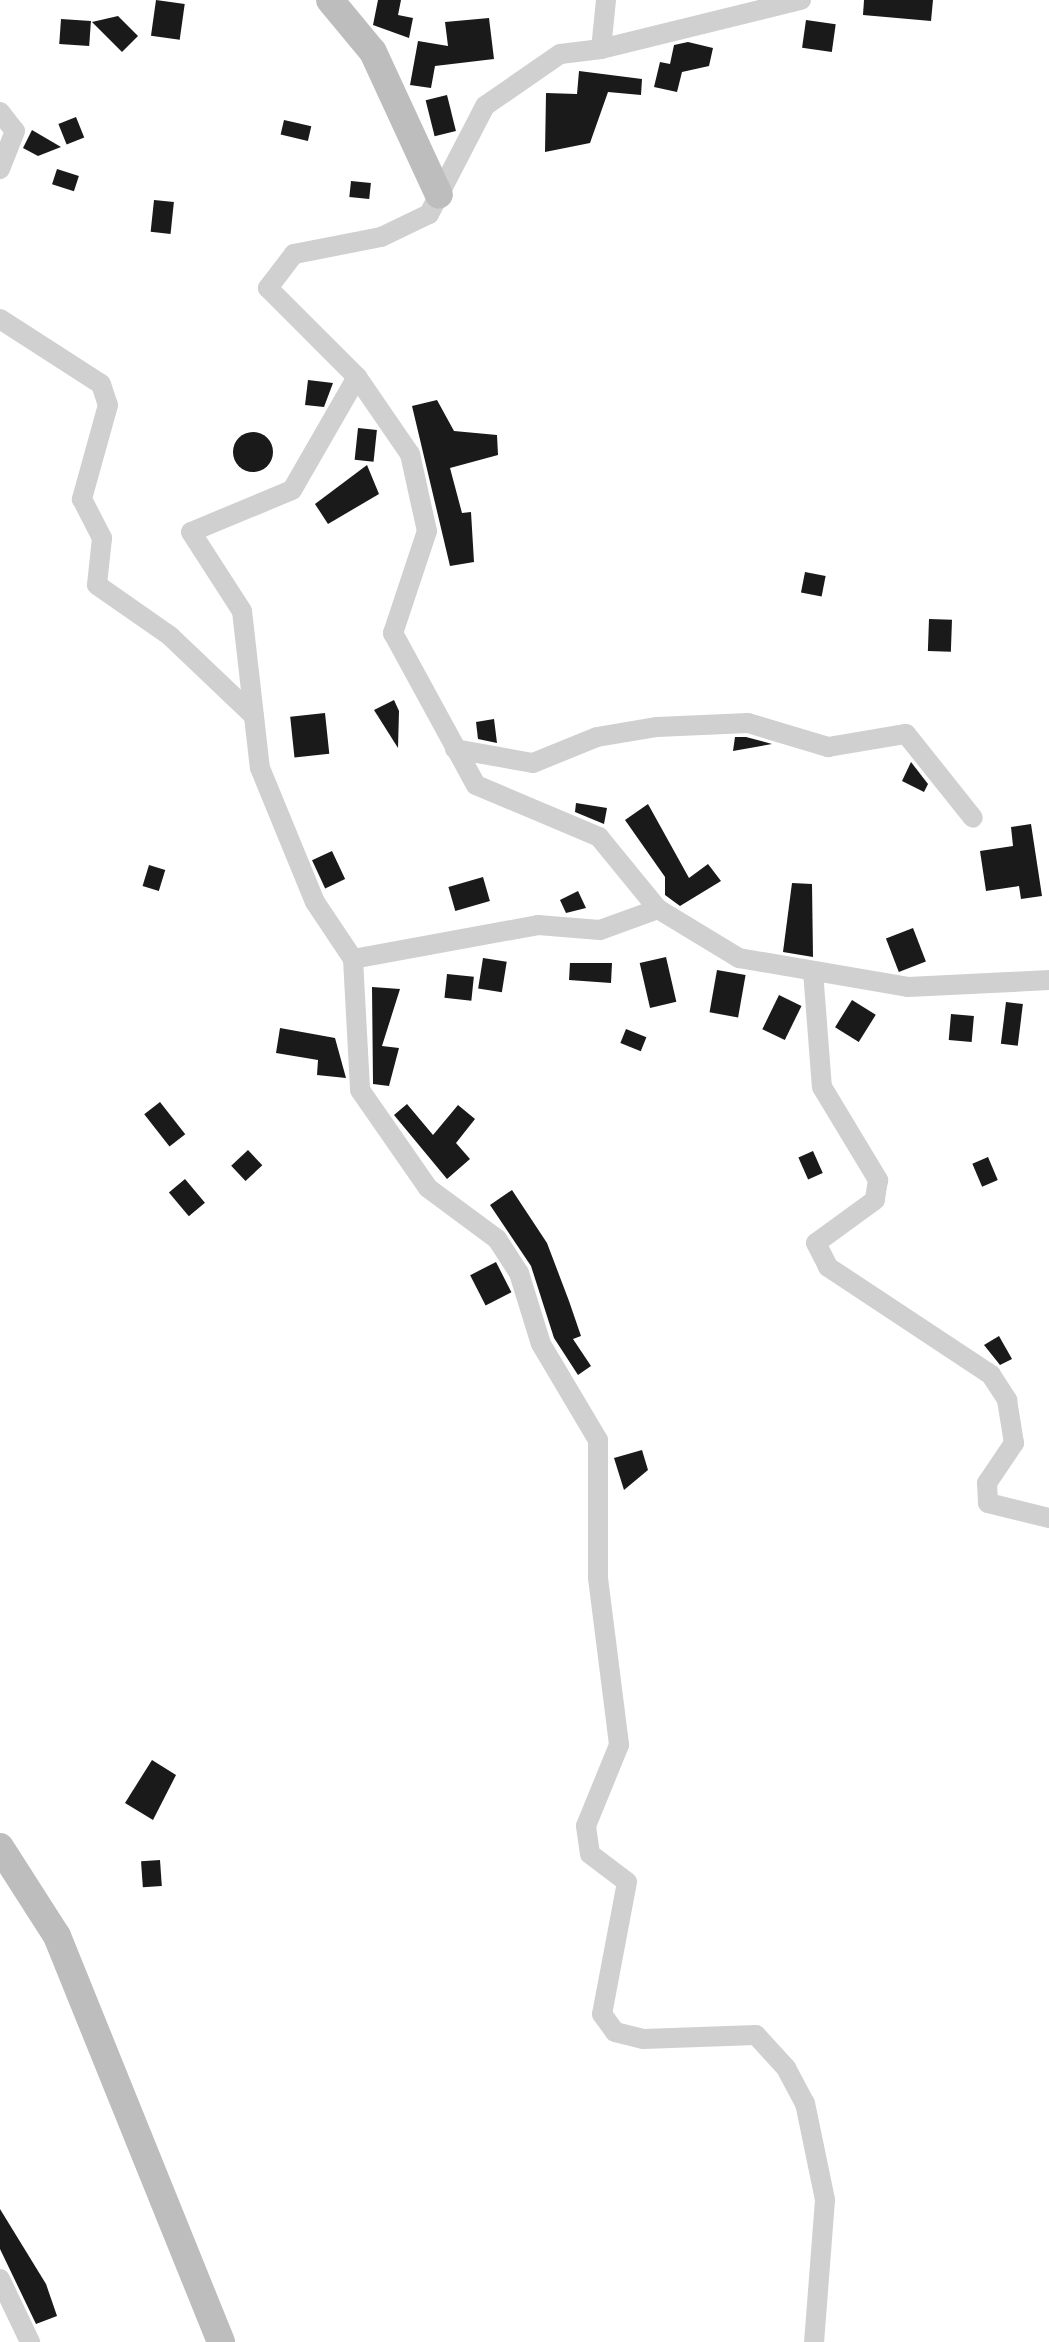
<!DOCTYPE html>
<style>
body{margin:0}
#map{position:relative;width:1049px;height:2342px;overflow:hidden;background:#fff;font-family:Rubik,sans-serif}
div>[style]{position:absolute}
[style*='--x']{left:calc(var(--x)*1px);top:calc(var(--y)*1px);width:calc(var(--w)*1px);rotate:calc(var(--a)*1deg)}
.building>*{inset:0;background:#1a1a1a;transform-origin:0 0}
.round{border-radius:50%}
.street>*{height:20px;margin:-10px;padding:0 10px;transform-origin:10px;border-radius:10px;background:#d0d0d0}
.secondary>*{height:28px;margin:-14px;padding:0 14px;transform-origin:14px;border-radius:14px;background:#bdbdbd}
span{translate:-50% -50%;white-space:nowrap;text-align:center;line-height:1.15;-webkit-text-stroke:10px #fff;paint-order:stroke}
</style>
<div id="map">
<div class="building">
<div style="left:156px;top:0;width:29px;height:36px;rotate:8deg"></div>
<div style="clip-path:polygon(378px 0,401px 0,398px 15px,413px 18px,409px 38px,373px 25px)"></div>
<div style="clip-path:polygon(864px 0,933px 0,931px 21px,863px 15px)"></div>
<div style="clip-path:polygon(118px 16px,138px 36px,122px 52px,92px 22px)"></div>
<div style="clip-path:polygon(489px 18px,494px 59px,435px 66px,431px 88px,410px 85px,418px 41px,448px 46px,445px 22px)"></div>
<div style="left:61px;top:19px;width:30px;height:25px;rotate:4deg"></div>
<div style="left:806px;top:20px;width:30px;height:28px;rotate:8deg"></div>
<div style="clip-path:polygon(688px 42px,713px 48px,709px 66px,682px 72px,677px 92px,654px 87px,660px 62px,670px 64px,674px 45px)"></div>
<div style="clip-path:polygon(579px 71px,642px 79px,641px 95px,608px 92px,590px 143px,545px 152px,546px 93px,577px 94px)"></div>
<div style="left:447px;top:95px;width:37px;height:22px;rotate:76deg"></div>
<div style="left:76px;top:117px;width:22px;height:19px;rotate:68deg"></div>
<div style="left:284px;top:120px;width:28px;height:15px;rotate:13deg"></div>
<div style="clip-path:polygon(32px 130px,61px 147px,38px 156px,23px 148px)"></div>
<div style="left:57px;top:169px;width:23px;height:16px;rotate:18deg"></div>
<div style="left:351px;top:181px;width:20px;height:16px;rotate:6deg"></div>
<div style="left:154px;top:200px;width:20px;height:32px;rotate:6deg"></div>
<div style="clip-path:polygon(308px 380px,333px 383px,324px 407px,305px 405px)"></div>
<div style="clip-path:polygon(437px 400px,454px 431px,497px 435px,498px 455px,450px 468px,462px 513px,471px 512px,474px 562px,450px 566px,412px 406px)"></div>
<div style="left:358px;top:428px;width:19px;height:32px;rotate:6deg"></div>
<div class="round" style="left:233px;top:432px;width:40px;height:40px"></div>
<div style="clip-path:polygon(367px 465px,379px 494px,328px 524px,315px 504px)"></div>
<div style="left:805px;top:572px;width:21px;height:21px;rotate:11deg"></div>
<div style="left:929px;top:619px;width:23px;height:32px;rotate:2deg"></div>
<div style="clip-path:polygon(394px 700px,399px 711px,398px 748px,374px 710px)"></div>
<div style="left:325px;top:713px;width:41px;height:35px;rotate:84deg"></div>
<div style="clip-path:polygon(494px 719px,497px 743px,478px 739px,476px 722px)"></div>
<div style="clip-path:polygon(735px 737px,746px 737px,772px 744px,733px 751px)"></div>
<div style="clip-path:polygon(911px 762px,928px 784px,924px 792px,902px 781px)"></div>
<div style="clip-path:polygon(576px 803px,607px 808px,604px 824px,575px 812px)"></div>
<div style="clip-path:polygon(648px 804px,689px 878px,708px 864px,721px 881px,680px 906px,665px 895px,665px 877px,625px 820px)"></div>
<div style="clip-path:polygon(1031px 824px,1042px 896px,1021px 899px,1019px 886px,986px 891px,980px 851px,1013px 846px,1011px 827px)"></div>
<div style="left:332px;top:851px;width:31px;height:22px;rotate:65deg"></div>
<div style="left:149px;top:865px;width:17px;height:22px;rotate:17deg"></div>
<div style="left:483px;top:877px;width:25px;height:36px;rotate:74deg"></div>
<div style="clip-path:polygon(792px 883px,812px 884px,813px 957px,783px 952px)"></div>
<div style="clip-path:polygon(578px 891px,586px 908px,566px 913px,560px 900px)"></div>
<div style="left:913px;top:928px;width:36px;height:29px;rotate:69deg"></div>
<div style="left:666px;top:957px;width:46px;height:27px;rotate:77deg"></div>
<div style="left:483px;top:958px;width:24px;height:31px;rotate:9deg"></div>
<div style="clip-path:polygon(570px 963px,612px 963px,611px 983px,569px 980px)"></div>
<div style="left:717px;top:970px;width:29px;height:43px;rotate:10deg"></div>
<div style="left:447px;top:974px;width:27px;height:24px;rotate:6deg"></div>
<div style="clip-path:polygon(372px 987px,400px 989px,382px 1046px,399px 1048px,389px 1086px,373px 1084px)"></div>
<div style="left:779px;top:995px;width:25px;height:38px;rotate:26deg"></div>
<div style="left:852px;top:1000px;width:28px;height:32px;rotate:32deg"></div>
<div style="left:1006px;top:1002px;width:17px;height:42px;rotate:7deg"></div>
<div style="left:951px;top:1014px;width:23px;height:26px;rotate:5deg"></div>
<div style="clip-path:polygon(280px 1028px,335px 1038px,346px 1078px,317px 1075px,318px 1060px,276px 1053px)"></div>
<div style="left:626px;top:1029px;width:22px;height:15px;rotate:22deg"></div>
<div style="left:160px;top:1102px;width:41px;height:20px;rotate:52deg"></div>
<div style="clip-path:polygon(407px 1104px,433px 1135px,458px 1105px,475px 1119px,456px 1143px,470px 1159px,447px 1179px,394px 1115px)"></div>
<div style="left:248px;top:1150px;width:21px;height:23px;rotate:47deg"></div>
<div style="left:813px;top:1151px;width:24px;height:16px;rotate:66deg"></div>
<div style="left:988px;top:1157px;width:25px;height:17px;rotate:67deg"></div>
<div style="left:185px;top:1179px;width:31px;height:21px;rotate:50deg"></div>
<div style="clip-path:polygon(512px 1190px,547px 1243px,569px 1301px,581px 1336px,573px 1339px,591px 1366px,578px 1375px,554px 1338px,531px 1266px,490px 1205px)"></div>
<div style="left:496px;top:1262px;width:34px;height:29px;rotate:63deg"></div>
<div style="clip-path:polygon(999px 1336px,1012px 1359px,1000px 1365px,984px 1345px)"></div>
<div style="clip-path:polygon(642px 1450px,648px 1470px,624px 1490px,614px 1458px)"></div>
<div style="clip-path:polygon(152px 1760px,176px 1775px,153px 1820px,125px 1803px)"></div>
<div style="left:160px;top:1860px;width:26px;height:19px;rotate:86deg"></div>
<div style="clip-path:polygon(0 2209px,46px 2284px,57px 2316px,36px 2324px,0 2249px)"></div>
</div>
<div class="street">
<div style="--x:606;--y:0;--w:49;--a:95.8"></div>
<div style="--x:601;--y:49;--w:206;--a:-13.8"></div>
<div style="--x:601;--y:49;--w:41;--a:173"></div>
<div style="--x:560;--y:54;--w:91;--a:145.3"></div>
<div style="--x:485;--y:106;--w:122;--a:117.4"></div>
<div style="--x:429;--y:214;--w:53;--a:154.4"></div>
<div style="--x:381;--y:237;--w:89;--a:168.9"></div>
<div style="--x:294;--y:254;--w:43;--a:127.4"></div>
<div style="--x:268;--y:288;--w:126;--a:45"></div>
<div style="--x:357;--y:377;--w:93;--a:55.5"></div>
<div style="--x:410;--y:454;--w:79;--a:77.6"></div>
<div style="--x:427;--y:531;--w:108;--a:108.4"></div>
<div style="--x:393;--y:633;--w:173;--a:61.4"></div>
<div style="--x:476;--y:785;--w:134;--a:22.9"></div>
<div style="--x:599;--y:837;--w:93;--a:50.7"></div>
<div style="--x:658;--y:909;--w:95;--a:31.2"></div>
<div style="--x:739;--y:958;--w:171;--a:9.7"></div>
<div style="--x:908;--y:987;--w:141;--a:-2.8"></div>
<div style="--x:0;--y:112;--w:24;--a:52"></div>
<div style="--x:15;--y:131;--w:41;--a:111.5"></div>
<div style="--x:0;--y:319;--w:120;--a:32.8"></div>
<div style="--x:101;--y:384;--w:22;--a:72"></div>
<div style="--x:108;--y:405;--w:98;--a:105.5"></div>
<div style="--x:82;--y:499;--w:44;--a:62.9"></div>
<div style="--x:102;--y:538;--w:47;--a:96.1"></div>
<div style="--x:97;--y:585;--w:89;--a:34.9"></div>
<div style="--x:170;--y:636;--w:116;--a:43.6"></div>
<div style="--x:357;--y:377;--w:130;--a:119.9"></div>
<div style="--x:292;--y:490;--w:109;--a:157.4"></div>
<div style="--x:191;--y:532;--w:94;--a:57.2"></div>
<div style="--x:242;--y:611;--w:158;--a:83.5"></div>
<div style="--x:260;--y:768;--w:145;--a:67.7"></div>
<div style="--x:315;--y:902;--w:69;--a:56.3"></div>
<div style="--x:353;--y:959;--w:131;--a:86.9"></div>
<div style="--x:360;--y:1090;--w:119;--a:55.2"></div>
<div style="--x:428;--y:1188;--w:86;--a:36.5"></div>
<div style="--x:497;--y:1239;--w:40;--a:57.1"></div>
<div style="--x:519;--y:1273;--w:74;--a:72.8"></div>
<div style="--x:541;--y:1344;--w:112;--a:59.3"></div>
<div style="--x:598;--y:1440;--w:138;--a:90"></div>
<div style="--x:598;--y:1578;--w:168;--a:82.8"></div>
<div style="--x:619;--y:1745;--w:87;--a:112.2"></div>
<div style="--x:586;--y:1826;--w:28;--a:82"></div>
<div style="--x:590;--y:1854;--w:46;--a:37.1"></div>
<div style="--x:627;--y:1882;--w:134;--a:100.7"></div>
<div style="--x:602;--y:2014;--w:22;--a:54"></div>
<div style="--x:615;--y:2032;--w:29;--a:14"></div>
<div style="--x:643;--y:2039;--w:113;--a:-2"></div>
<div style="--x:756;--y:2035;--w:45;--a:47.7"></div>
<div style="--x:786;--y:2068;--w:40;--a:62"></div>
<div style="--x:805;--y:2103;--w:99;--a:78.3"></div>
<div style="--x:825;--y:2200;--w:142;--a:94.4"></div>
<div style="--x:455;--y:749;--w:79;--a:10.2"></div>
<div style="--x:533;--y:763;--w:69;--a:-22.1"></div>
<div style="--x:597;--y:737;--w:61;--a:-9.5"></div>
<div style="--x:657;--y:727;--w:91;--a:-2.5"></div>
<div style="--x:748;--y:723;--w:84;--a:16.7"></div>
<div style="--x:828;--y:747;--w:79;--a:-9.5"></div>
<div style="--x:906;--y:734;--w:107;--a:51.4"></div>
<div style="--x:353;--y:959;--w:188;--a:-10.4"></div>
<div style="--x:538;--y:925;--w:62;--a:4.6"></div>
<div style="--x:600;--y:930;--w:62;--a:-19.9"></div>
<div style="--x:813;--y:971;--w:116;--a:85.6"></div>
<div style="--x:822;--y:1087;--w:109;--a:58.9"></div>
<div style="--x:878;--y:1180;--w:20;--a:99"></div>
<div style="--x:875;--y:1200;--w:73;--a:143.9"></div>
<div style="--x:816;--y:1243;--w:27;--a:63"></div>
<div style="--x:828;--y:1267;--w:196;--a:33.5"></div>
<div style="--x:991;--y:1375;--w:30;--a:57"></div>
<div style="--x:1007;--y:1400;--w:44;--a:80.8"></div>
<div style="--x:1014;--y:1443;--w:48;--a:124"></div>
<div style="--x:987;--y:1483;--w:20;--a:87"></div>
<div style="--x:988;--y:1503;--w:63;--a:13.8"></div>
<div style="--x:0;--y:2279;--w:70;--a:64.5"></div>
</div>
<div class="secondary">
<div style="--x:330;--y:0;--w:67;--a:50.4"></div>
<div style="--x:373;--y:52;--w:157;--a:65.2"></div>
<div style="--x:0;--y:1847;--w:106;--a:57.4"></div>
<div style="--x:57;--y:1936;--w:438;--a:68"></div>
</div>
</div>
